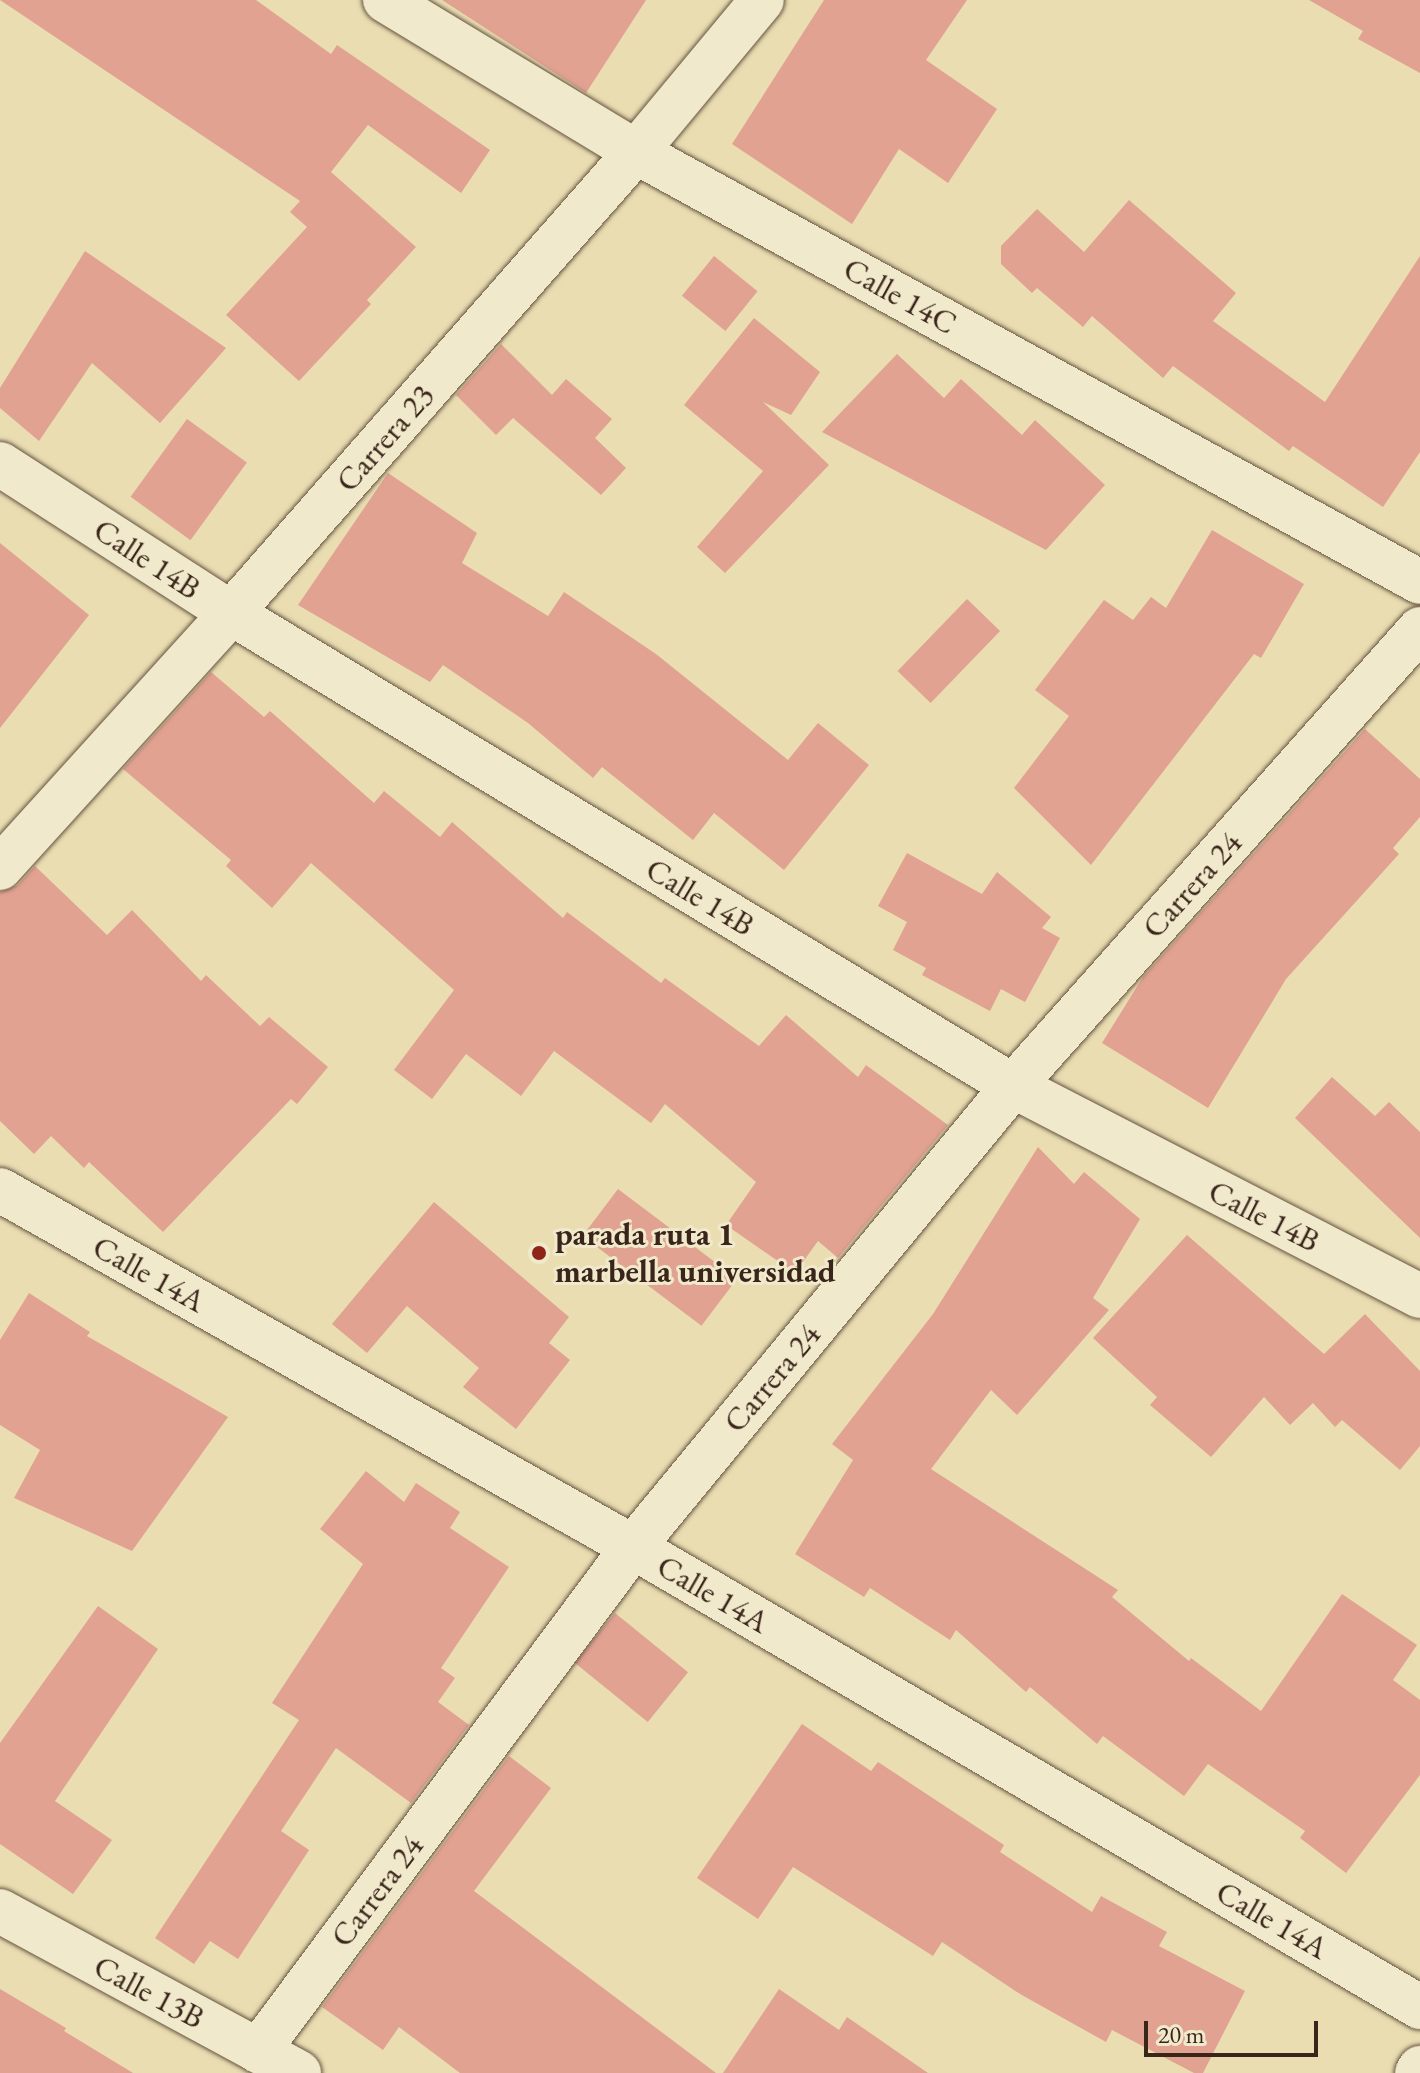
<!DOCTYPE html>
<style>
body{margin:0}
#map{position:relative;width:1420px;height:2073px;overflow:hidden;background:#e9ddb1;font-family:"EB Garamond",serif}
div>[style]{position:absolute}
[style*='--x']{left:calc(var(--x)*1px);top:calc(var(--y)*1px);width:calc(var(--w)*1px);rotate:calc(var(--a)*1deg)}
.building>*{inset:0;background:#e2a292;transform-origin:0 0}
.roads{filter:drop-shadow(0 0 2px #655340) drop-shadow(0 0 2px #655340)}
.street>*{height:44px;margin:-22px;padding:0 22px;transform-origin:22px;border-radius:22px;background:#f1e9cc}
.dots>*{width:22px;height:22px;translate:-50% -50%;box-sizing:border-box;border:4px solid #f1e9cc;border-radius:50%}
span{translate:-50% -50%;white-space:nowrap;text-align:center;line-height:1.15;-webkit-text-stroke:6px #f1e9cc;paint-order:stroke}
.street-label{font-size:32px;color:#39251a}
.poi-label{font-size:32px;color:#39251a;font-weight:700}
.left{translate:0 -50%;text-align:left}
.scale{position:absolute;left:1144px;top:2021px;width:174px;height:36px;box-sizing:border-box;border:4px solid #39251a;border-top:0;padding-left:10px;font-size:24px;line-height:28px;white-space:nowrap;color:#39251a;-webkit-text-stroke:6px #f1e9cc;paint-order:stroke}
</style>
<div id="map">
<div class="building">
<div style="clip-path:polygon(0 0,256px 0,331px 54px,337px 45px,490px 150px,461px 193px,368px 125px,331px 172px,416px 247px,367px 300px,371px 304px,299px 381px,226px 315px,307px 227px,290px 212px,300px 201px)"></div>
<div style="clip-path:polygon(442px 0,646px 0,586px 93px)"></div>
<div style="clip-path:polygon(824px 0,967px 0,926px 60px,997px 109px,948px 183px,899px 149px,852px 224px,732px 144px)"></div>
<div style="clip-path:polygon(1309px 0,1420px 0,1420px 73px,1358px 39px,1363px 31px)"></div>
<div style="clip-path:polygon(1129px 200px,1236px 293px,1213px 321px,1325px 402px,1420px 256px,1420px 452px,1383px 507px,1293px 446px,1289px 451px,1173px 366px,1163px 378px,1092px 316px,1083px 327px,1037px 288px,1032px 293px,1001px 264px,1001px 246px,1037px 209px,1084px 252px)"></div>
<div style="clip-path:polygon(85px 251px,226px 348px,160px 423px,92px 363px,39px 441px,0 408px,0 388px)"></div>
<div style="left:714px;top:256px;width:56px;height:51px;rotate:39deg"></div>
<div style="clip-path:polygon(754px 318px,820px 372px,791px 415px,763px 402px,829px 465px,725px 573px,697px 547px,763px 471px,684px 405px)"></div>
<div style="clip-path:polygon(501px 344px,552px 395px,566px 379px,612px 419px,595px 438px,626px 468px,601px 495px,513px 418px,496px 435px,456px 395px)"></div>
<div style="clip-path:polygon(897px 354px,944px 398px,961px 379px,1022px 435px,1035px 420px,1105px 485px,1046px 550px,822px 432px)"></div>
<div style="left:187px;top:419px;width:74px;height:96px;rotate:36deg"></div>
<div style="clip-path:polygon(388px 473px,477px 533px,462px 563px,548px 616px,564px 592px,656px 654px,788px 760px,818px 723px,869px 765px,784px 870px,714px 813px,693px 840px,602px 767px,593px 778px,528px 723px,443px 665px,430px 682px,298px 605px)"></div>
<div style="clip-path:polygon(1212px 530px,1304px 584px,1261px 658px,1254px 654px,1091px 865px,1014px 788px,1069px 716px,1035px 690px,1104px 600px,1133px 620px,1151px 597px,1166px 608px)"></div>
<div style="clip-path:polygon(0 543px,89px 615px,0 728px)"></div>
<div style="left:967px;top:599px;width:46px;height:100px;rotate:44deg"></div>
<div style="clip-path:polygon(211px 672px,264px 717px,270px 711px,374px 803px,384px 791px,440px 837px,452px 822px,563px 918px,567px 912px,661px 983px,665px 978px,759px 1046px,786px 1015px,858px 1077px,866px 1065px,948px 1125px,838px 1258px,818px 1241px,795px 1273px,726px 1225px,756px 1182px,665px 1104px,651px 1123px,554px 1051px,521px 1096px,466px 1054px,432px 1099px,394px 1070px,454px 990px,311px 863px,272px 908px,226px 866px,231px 860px,123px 769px)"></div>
<div style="clip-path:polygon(1365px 729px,1420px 779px,1420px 817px,1393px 848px,1399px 854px,1286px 979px,1208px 1108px,1102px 1043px,1143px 977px)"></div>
<div style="clip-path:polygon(907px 853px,982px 894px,997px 872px,1051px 917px,1042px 928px,1060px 938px,1025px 1002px,1001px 989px,990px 1011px,922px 975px,926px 968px,893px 950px,907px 922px,878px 906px)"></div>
<div style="clip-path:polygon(35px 866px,107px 935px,132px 910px,201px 981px,206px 975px,260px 1026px,269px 1017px,328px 1067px,297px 1104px,291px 1099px,163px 1232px,89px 1162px,84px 1168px,51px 1136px,34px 1154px,0 1121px,0 892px,18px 885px)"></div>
<div style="clip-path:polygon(1332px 1077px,1375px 1116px,1389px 1102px,1420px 1132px,1420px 1238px,1295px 1118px)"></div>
<div style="clip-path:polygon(1038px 1147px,1074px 1184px,1084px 1172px,1140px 1219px,1093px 1298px,1109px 1310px,1017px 1415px,991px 1390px,931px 1469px,1118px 1590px,1112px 1597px,1189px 1661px,1191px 1658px,1261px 1711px,1342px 1594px,1417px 1645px,1393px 1680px,1420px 1700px,1420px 1775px,1346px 1873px,1300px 1838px,1305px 1831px,1208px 1764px,1184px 1796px,1103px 1736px,1097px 1744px,1030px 1687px,1026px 1692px,956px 1630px,950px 1640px,870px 1588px,864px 1597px,795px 1554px,853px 1460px,832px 1444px,933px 1314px)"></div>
<div style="left:618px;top:1189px;width:149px;height:59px;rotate:37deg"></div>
<div style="clip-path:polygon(434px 1202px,569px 1317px,549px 1343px,570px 1360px,516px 1429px,463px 1387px,479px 1368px,407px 1306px,367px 1353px,332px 1324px)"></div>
<div style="clip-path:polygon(1187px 1235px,1324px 1354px,1365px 1314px,1420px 1371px,1420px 1446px,1400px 1470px,1342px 1420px,1335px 1427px,1313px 1403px,1290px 1425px,1264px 1397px,1211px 1457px,1150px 1405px,1157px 1397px,1093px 1338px)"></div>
<div style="clip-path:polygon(29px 1293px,90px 1332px,87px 1336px,228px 1417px,132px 1551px,14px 1498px,40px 1450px,0 1425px,0 1340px)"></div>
<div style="clip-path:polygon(366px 1471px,404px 1502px,416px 1483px,460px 1512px,450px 1528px,509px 1567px,441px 1668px,455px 1678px,438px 1702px,469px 1725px,411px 1803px,336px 1748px,281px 1831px,309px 1850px,238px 1959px,210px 1941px,194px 1964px,155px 1938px,299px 1720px,272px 1703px,363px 1564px,320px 1529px)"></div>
<div style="clip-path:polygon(98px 1606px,158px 1649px,55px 1801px,112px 1840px,73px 1894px,0 1844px,0 1743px)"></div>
<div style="left:615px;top:1613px;width:94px;height:64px;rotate:39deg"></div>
<div style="clip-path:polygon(802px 1724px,871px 1771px,878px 1762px,1004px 1845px,1000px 1852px,1092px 1912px,1101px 1896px,1167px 1932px,1159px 1946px,1245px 1991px,1203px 2073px,1194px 2073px,1112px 2030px,1106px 2042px,1020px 1994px,942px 1942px,933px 1956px,793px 1867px,758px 1919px,697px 1878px)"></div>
<div style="clip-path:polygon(509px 1756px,551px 1788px,474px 1891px,716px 2073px,460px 2073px,399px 2027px,383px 2050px,322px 2007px)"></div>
<div style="clip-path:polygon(0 1989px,66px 2028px,64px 2031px,133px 2073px,0 2073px)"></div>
<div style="clip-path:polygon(779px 1989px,839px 2030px,847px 2017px,928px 2073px,723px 2073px)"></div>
</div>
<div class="roads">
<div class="street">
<div style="--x:385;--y:0;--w:293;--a:31.2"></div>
<div style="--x:636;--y:152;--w:894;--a:28.74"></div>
<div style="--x:0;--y:464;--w:275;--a:32.8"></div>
<div style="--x:231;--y:613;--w:914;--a:31.17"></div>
<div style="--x:1013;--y:1086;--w:458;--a:27.3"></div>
<div style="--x:0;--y:868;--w:344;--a:-47.8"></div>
<div style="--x:231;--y:613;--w:614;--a:-48.7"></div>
<div style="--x:636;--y:152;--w:197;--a:-50.3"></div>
<div style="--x:0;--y:1190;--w:727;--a:29.42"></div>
<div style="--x:633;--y:1547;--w:912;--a:30.31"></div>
<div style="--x:0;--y:1911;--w:340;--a:28.4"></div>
<div style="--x:258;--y:2051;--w:628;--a:-53.35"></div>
<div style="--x:633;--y:1547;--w:597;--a:-50.5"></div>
<div style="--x:1013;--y:1086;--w:612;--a:-48.31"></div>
<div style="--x:1417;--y:2073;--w:6;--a:-59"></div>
</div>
</div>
<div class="dots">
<div style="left:539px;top:1253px;background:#8f2418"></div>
</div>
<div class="street-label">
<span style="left:900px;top:296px;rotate:29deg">Calle 14C</span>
<span style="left:385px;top:438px;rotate:-49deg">Carrera 23</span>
<span style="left:147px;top:559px;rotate:33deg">Calle 14B</span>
<span style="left:1192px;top:885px;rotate:-48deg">Carrera 24</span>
<span style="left:700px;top:897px;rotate:31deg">Calle 14B</span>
<span style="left:1264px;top:1216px;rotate:27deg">Calle 14B</span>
<span style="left:149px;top:1274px;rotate:29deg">Calle 14A</span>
<span style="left:772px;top:1378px;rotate:-50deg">Carrera 24</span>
<span style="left:713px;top:1594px;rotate:30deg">Calle 14A</span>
<span style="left:377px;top:1891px;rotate:-53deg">Carrera 24</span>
<span style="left:1272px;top:1920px;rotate:30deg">Calle 14A</span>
<span style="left:149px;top:1992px;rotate:28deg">Calle 13B</span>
</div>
<div class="poi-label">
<span class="left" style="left:555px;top:1253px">parada ruta 1<br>marbella universidad</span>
</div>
<div class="scale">20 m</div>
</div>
